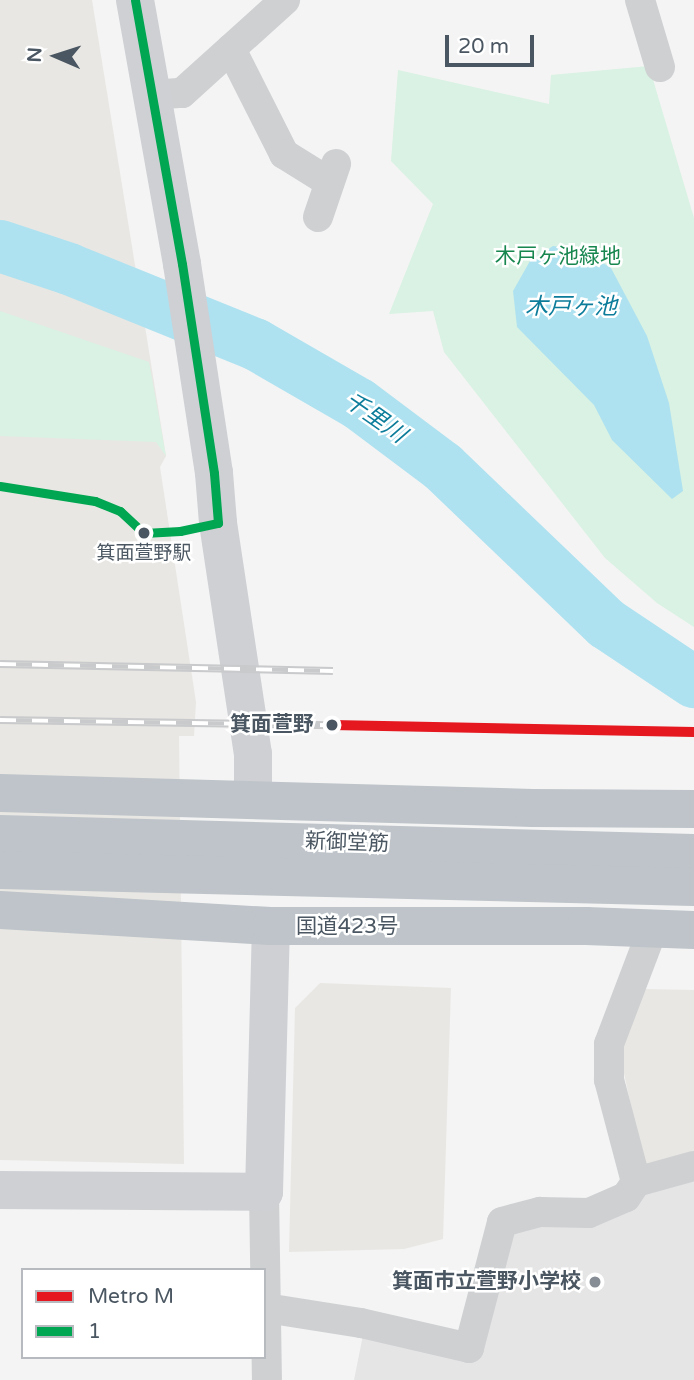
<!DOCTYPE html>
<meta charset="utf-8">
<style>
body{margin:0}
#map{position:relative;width:694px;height:1380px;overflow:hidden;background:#f4f4f4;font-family:"Varela Round","Noto Sans JP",sans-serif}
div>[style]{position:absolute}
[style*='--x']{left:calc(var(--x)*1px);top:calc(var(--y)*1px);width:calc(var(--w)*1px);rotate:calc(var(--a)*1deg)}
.commercial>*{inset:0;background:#e8e7e3}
.education>*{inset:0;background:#e6e5e6}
.green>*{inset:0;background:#d9f2e3}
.water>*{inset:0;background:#aee2f0}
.river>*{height:52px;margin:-26px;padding:0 26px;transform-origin:26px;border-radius:26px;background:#aee2f0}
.street>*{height:30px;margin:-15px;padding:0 15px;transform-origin:15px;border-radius:15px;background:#ced0d2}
.secondary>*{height:38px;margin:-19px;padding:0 19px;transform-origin:19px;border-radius:19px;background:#ced0d4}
.highway>*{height:38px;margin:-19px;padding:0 19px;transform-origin:19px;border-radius:19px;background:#bec4c9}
.rail>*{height:8px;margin-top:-4px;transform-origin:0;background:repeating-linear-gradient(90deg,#fff 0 16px,#c9cacc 0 32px);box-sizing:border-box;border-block:2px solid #c9cacc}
.bus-1>*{height:9px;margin:-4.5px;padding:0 4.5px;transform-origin:4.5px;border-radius:4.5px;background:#00a651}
.metro-1>*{height:10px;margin:-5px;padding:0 5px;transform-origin:5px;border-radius:5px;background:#e5171f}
.dots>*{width:19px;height:19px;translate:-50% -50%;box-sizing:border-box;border:4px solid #fff;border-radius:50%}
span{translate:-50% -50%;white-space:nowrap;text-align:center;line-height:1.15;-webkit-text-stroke:5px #fff;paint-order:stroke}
.bus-label{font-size:19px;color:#4a5661}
.park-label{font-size:21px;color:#17864f}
.stop-label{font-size:21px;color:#4a5661;font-weight:700}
.right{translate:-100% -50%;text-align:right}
.street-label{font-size:21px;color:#4a5661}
.poi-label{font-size:21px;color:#4a5661;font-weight:700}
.water-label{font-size:23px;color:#0c7c9b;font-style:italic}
.legend{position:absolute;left:21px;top:1268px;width:245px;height:91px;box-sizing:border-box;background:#fff;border:2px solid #b7bbc0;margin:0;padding:9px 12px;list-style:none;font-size:21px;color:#4a5661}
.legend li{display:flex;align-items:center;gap:14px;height:35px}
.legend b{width:35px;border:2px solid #b7bbc0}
.north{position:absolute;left:21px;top:21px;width:70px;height:70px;-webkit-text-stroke:5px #fff;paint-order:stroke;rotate:273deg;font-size:19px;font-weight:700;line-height:28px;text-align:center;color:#4a5661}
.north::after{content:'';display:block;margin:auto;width:24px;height:32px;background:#4a5661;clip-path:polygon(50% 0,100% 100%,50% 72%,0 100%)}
.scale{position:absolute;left:445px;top:35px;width:89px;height:32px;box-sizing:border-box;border:4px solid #4a5661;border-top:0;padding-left:9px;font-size:21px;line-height:24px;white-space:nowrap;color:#4a5661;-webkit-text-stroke:5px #fff;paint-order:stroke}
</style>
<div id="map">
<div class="commercial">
<div style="clip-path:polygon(0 0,92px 0,166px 456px,160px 467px,196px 702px,194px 736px,179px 736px,184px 1164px,0 1160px)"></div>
<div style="clip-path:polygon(320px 983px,451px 988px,443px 1239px,404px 1249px,289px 1252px,295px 1008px)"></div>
<div style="clip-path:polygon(643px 989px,694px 990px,694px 1157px,645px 1171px,622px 1064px,625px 1033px)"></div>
</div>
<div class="education">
<div style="clip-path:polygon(694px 1177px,694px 1380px,354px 1380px,363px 1335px,477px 1357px,511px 1228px)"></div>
</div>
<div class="green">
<div style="clip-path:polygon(649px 66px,694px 218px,694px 627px,657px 603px,605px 558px,444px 352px,433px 311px,389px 314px,433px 204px,391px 161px,398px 70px,549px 104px,551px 75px)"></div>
<div style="clip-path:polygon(0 311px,149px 362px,166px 456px,156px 442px,0 436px)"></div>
</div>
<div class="water">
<div style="clip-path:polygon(553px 246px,582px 250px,611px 268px,647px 336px,669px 403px,683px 491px,672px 499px,612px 440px,594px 405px,517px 327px,513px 291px,530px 261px)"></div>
</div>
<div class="river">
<div style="--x:0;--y:246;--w:73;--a:18.4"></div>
<div style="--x:69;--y:269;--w:201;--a:22"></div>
<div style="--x:255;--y:344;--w:120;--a:30"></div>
<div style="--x:359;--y:404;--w:105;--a:36.9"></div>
<div style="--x:443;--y:467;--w:227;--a:43.8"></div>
<div style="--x:607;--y:624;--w:105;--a:33.7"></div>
</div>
<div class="street">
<div style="--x:640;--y:0;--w:70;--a:73.4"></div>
<div style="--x:231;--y:49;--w:118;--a:63.2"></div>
<div style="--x:284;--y:154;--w:53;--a:31.9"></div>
<div style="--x:151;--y:95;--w:31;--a:-4"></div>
<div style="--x:182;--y:93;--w:139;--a:-42.1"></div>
<div style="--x:318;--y:217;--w:56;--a:-71.2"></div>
<div style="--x:636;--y:1182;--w:60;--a:-15.4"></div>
<div style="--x:264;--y:1192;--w:188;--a:89.1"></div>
<div style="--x:266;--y:1308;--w:96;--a:9"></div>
<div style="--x:361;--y:1323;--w:111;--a:13"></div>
<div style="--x:469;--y:1348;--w:130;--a:-75.3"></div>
<div style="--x:502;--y:1222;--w:39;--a:-15"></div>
<div style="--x:540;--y:1212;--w:49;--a:1.2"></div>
<div style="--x:589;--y:1213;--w:40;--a:-23.4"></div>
<div style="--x:626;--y:1197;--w:18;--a:-56"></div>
<div style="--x:636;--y:1182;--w:106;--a:-104.8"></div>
<div style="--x:609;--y:1080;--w:36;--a:-90"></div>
<div style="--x:609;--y:1044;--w:124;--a:-69.2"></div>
</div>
<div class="secondary">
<div style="--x:135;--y:0;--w:268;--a:79.9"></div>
<div style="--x:182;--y:264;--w:211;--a:81.3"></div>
<div style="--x:214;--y:473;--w:50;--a:85.4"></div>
<div style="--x:218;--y:523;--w:234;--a:81.4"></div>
<div style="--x:253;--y:754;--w:46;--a:90"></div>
<div style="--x:0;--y:1190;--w:264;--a:0.4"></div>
<div style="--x:264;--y:1192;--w:266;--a:-88.5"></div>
</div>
<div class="highway">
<div style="--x:0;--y:793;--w:533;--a:1.61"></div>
<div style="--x:533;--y:808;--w:161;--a:0.4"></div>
<div style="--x:0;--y:834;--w:694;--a:1.57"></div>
<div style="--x:0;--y:870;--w:694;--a:1.4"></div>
<div style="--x:0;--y:910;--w:271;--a:3.4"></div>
<div style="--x:271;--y:926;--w:315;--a:0"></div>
<div style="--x:586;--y:926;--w:108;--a:2.1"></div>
</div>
<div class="rail">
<div style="--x:0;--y:664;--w:333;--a:1.2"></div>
<div style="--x:0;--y:720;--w:332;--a:0.9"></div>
</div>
<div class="bus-1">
<div style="--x:0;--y:486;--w:96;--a:9"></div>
<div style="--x:95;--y:501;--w:27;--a:22"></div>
<div style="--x:120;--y:511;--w:33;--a:43"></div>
<div style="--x:144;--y:533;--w:36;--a:-3"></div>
<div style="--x:180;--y:531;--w:39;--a:-12"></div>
<div style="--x:218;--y:523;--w:50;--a:-94.6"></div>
<div style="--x:214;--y:473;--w:211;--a:-98.7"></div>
<div style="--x:182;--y:264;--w:268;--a:-100.1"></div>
</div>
<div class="metro-1">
<div style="--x:332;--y:725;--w:362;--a:1.1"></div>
</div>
<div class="dots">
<div style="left:144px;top:533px;background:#4a5661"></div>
<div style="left:332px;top:725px;background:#4a5661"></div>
<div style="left:595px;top:1282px;background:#868d94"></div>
</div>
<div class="bus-label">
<span style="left:144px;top:554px">箕面萱野駅</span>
</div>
<div class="park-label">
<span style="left:558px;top:257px">木戸ヶ池緑地</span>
</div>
<div class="stop-label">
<span class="right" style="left:314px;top:725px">箕面萱野</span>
</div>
<div class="street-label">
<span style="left:347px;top:843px;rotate:2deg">新御堂筋</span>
<span style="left:347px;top:927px">国道423号</span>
</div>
<div class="poi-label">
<span class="right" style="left:581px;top:1282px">箕面市立萱野小学校</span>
</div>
<div class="water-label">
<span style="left:571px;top:307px">木戸ヶ池</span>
<span style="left:375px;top:418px;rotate:35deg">千里川</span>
</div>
<ul class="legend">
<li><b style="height:9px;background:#e5171f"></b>Metro M</li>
<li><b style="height:9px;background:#00a651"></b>1</li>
</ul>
<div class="north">N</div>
<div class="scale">20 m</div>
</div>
